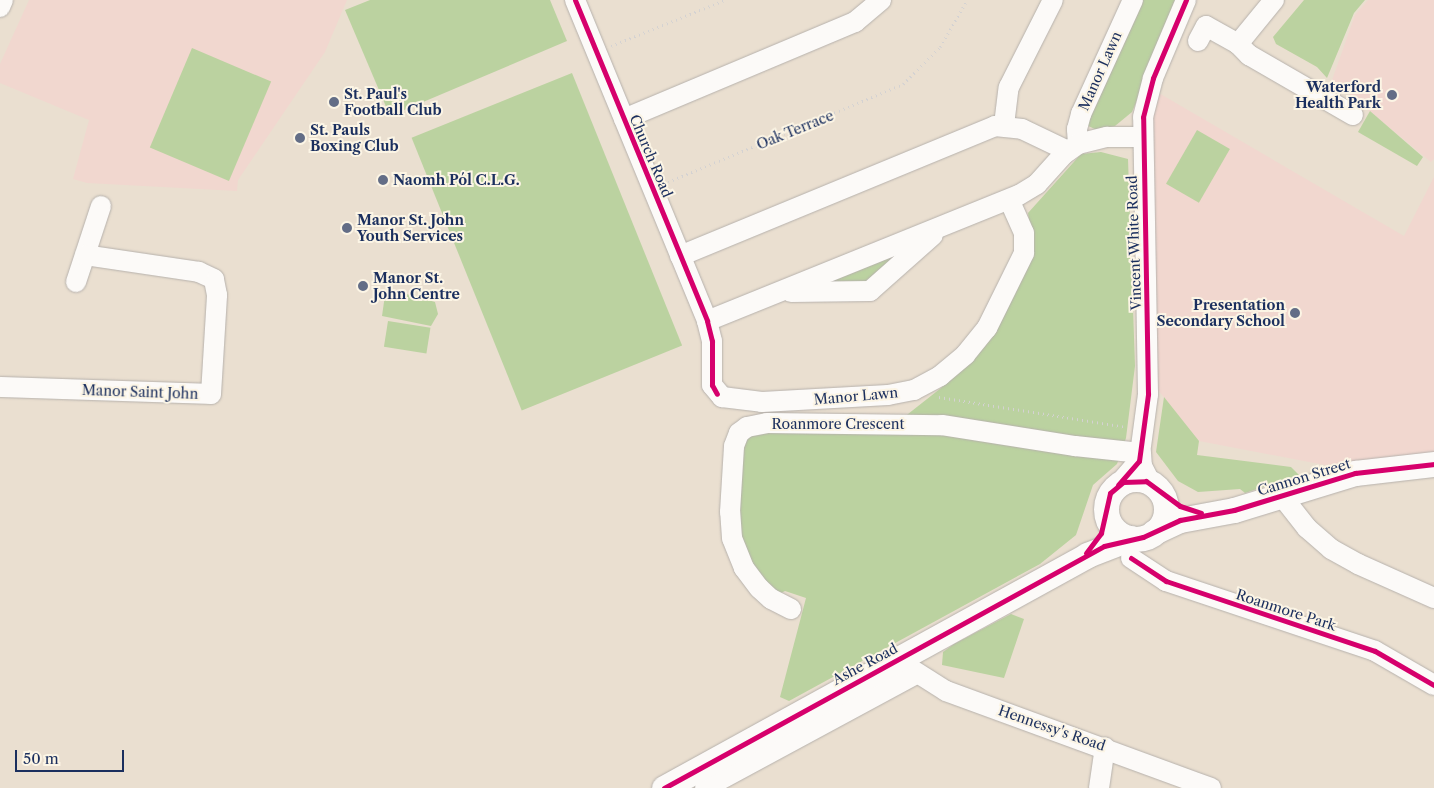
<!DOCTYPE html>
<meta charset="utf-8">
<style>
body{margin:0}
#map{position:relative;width:1434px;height:788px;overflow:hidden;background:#eadfd0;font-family:"Libre Caslon Text",serif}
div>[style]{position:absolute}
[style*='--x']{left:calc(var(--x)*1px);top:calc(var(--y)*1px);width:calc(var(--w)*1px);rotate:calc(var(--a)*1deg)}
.built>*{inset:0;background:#f1d7cf}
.green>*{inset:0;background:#bbd2a0;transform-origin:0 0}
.path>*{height:2.5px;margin-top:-1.25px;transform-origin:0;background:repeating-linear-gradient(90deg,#d4d2d2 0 1px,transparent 0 5px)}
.roads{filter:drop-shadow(0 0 1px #b6b1ac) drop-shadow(0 0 1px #b6b1ac)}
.minor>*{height:20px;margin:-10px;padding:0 10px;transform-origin:10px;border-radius:10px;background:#fcfaf8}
.major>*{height:25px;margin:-12.5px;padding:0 12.5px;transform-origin:12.5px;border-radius:12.5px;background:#fcfaf8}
.major>.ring{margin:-12.5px;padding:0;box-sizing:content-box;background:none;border:25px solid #fcfaf8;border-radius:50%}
.cycleway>*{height:5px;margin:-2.5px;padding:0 2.5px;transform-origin:2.5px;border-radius:2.5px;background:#d6006c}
.dots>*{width:14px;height:14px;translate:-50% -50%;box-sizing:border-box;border:2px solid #fcf5e5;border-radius:50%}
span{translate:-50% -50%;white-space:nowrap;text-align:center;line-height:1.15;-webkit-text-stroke:4px #fcf5e5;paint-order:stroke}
.street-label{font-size:14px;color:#1b2f5e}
.poi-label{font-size:14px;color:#1b2f5e;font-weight:700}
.right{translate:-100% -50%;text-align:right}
.left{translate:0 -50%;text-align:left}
.scale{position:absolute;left:15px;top:750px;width:109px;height:22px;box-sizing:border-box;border:2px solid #1b2f5e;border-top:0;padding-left:6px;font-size:15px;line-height:18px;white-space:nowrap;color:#1b2f5e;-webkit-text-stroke:4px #fcf5e5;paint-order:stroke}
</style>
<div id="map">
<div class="built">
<div style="clip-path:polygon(29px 0,347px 0,325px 52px,238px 180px,237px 191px,87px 183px,73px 179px,89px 120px,0 83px,0 64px)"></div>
<div style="clip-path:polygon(1368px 0,1434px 0,1434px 159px,1431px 162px,1332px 80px,1355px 15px)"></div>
<div style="clip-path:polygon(1157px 92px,1404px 236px,1434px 177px,1434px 455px,1325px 465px,1199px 441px,1158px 390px,1152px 124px)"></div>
</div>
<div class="green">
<div style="clip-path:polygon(370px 0,550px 0,567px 41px,390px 116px,345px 10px)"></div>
<div style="clip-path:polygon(1141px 0,1180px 0,1132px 112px,1115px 126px,1097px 130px,1086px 125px)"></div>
<div style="clip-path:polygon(1304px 0,1365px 0,1354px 13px,1327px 78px,1317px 67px,1276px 44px,1273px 37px)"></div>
<div style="left:192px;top:48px;width:86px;height:108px;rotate:23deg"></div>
<div style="left:572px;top:73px;width:294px;height:173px;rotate:68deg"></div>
<div style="clip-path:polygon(1370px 111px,1423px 157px,1417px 166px,1358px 132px)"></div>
<div style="left:1197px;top:130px;width:38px;height:62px;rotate:30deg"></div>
<div style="clip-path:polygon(1101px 152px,1128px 159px,1135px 366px,1126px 438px,1117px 464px,1093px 485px,1076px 535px,1040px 564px,789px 701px,780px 697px,806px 598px,785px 591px,773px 597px,748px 565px,732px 517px,742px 441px,755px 431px,889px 429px,941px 388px,995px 327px,1033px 250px,1028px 213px,1081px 154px)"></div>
<div style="clip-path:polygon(907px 249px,863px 284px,823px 283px)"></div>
<div style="clip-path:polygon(403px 293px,435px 302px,438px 314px,431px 326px,382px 316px,385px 295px)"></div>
<div style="left:388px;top:321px;width:43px;height:26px;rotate:9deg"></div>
<div style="clip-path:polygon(1164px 397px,1199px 441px,1197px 455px,1291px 467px,1299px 475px,1245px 493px,1240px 489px,1198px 492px,1178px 481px,1156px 452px)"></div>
<div style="clip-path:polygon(1011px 614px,1024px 619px,1004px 678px,942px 665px,943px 652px,954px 644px)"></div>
</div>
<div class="path">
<div style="--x:611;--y:46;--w:123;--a:-22"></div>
<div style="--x:668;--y:182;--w:255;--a:-22.6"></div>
<div style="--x:903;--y:84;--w:52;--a:-45"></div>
<div style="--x:940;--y:47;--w:54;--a:-60.1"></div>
<div style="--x:939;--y:397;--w:189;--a:9.1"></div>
</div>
<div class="roads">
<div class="minor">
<div style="--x:575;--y:0;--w:347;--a:67.6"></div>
<div style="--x:707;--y:321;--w:21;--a:76"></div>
<div style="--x:712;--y:341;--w:44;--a:90"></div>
<div style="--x:712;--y:385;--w:16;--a:50"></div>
<div style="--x:722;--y:397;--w:40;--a:7.1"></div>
<div style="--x:762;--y:402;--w:126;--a:-3.2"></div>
<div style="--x:888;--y:395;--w:26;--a:-11"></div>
<div style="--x:914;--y:390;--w:30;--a:-28"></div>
<div style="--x:940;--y:376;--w:33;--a:-40"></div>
<div style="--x:965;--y:355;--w:35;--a:-51"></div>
<div style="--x:987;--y:328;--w:84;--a:-63.7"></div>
<div style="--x:1024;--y:253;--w:20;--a:-90"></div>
<div style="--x:1024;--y:233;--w:36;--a:-114"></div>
<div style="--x:1274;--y:0;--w:57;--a:129.3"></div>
<div style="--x:1238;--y:44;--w:16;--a:45"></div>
<div style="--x:1249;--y:55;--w:120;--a:30"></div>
<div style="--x:0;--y:7;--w:8;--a:-67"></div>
<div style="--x:1198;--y:41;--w:17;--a:-62"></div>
<div style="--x:1206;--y:26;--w:37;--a:29"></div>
<div style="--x:624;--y:119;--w:251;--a:-22.8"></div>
<div style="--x:855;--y:22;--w:34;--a:-40"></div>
<div style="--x:1004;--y:125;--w:38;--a:-83"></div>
<div style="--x:1009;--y:87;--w:97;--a:-63.2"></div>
<div style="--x:1078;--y:144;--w:15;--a:-94"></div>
<div style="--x:1077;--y:129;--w:16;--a:-75"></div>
<div style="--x:1081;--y:114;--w:125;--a:-65.5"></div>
<div style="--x:680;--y:256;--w:341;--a:-22.4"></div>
<div style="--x:995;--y:126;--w:27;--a:6"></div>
<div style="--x:1022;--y:129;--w:51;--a:25.6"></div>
<div style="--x:76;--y:282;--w:80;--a:-71.8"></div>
<div style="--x:791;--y:292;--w:79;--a:-0.7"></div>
<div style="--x:870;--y:291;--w:84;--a:-41.6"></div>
<div style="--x:707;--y:321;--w:336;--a:-22"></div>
<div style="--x:1019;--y:195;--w:21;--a:-31"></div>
<div style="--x:1037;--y:184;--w:39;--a:-48"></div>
<div style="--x:1063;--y:155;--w:19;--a:-36"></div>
<div style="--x:1078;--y:144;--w:30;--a:-14"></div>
<div style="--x:1107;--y:137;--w:35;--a:0"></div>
<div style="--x:0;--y:387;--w:211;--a:1.9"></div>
<div style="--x:211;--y:394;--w:99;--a:-86.5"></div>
<div style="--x:217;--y:295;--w:16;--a:-101"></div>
<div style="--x:214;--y:279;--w:17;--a:-155"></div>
<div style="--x:199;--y:272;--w:115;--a:-171.5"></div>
<div style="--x:1141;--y:453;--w:13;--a:86"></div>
<div style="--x:1142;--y:466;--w:20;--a:63"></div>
<div style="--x:1118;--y:485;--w:32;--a:-49"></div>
<div style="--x:1139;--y:461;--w:68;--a:-82.3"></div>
<div style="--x:1148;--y:394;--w:277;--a:-91"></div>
<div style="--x:1143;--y:117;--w:40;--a:-75.6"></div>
<div style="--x:1153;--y:78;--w:85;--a:-67.1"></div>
<div style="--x:1281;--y:495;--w:42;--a:51.8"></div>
<div style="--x:1307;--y:528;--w:32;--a:41"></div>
<div style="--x:1331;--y:549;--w:31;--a:29"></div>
<div style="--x:1358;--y:564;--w:83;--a:24.1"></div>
<div style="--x:1131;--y:558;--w:42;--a:33.3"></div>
<div style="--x:1166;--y:581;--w:220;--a:18.5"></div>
<div style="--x:1375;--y:651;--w:68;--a:30"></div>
<div style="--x:791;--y:609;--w:22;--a:-153"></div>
<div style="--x:771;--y:599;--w:16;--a:-137"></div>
<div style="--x:759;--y:588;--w:25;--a:-127"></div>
<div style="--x:744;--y:568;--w:32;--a:-112"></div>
<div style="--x:732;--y:538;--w:26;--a:-94"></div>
<div style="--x:730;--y:512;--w:66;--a:-86.5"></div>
<div style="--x:734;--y:446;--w:14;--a:-69"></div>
<div style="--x:739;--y:433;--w:10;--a:-37"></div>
<div style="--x:747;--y:427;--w:20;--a:-11"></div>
<div style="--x:767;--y:423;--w:175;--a:0.7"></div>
<div style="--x:942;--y:425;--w:135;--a:9"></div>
<div style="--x:1075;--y:446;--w:66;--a:6.1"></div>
<div style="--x:897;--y:660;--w:58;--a:32.3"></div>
<div style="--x:946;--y:691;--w:282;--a:20.1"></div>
<div style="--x:705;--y:788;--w:240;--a:-28.4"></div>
<div style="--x:1099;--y:788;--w:41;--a:-81.7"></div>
</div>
<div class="major">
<div class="ring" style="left:1106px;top:479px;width:35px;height:35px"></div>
<div style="--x:1154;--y:532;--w:29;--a:-25"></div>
<div style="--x:1180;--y:520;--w:55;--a:-10.5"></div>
<div style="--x:1234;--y:510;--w:127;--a:-17"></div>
<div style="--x:1355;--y:473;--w:80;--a:-6.5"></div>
<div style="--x:664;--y:788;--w:483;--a:-28.8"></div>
<div style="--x:1087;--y:555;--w:47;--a:-21.1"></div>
</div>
</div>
<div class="cycleway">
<div style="--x:575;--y:0;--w:347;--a:67.6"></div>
<div style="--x:707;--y:321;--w:21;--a:76"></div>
<div style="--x:712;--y:341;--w:44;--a:90"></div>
<div style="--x:712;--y:385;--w:10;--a:61"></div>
<div style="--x:1118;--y:485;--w:32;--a:-49"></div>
<div style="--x:1139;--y:461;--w:68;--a:-82.3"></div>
<div style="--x:1148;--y:394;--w:277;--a:-91"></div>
<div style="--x:1143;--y:117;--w:40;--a:-75.6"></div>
<div style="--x:1153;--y:78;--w:85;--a:-67.1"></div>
<div style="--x:1086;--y:553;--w:25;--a:-53"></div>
<div style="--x:1101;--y:533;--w:41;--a:-77.3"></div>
<div style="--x:1110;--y:493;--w:17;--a:-40"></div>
<div style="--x:1123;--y:482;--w:23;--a:-2"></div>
<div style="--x:1146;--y:481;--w:42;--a:36.3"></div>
<div style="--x:1180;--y:506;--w:22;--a:18"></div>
<div style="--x:1131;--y:558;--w:42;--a:33.3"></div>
<div style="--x:1166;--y:581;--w:220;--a:18.5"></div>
<div style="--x:1375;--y:651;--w:68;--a:30"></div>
<div style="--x:664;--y:788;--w:502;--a:-28.81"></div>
<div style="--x:1104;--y:546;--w:40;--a:-13"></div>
<div style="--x:1143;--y:537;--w:41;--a:-24.7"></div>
<div style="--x:1180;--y:520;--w:55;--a:-10.5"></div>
<div style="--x:1234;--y:510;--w:127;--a:-17"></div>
<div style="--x:1355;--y:473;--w:80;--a:-6.5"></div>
</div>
<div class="dots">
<div style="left:1392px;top:95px;background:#636d86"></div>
<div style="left:334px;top:102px;background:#636d86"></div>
<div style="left:300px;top:138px;background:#636d86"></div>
<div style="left:383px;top:180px;background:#636d86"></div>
<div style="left:347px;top:228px;background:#636d86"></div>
<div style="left:363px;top:286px;background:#636d86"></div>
<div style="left:1295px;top:313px;background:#636d86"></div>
</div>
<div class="street-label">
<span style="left:1100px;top:71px;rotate:-66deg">Manor Lawn</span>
<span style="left:795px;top:130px;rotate:-22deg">Oak Terrace</span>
<span style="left:651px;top:156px;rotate:67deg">Church Road</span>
<span style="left:1134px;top:243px;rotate:-92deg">Vincent White Road</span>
<span style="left:140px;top:392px;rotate:2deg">Manor Saint John</span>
<span style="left:856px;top:396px;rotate:-5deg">Manor Lawn</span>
<span style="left:838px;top:424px">Roanmore Crescent</span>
<span style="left:1304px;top:477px;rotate:-17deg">Cannon Street</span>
<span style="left:1286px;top:610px;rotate:18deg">Roanmore Park</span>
<span style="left:865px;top:664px;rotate:-28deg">Ashe Road</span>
<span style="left:1052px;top:728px;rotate:19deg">Hennessy's Road</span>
</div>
<div class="poi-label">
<span class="right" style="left:1381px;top:95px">Waterford<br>Health Park</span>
<span class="left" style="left:344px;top:102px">St. Paul's<br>Football Club</span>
<span class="left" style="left:310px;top:138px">St. Pauls<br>Boxing Club</span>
<span class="left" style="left:393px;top:180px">Naomh Pól C.L.G.</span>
<span class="left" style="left:357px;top:228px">Manor St. John<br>Youth Services</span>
<span class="left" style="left:373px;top:286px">Manor St.<br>John Centre</span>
<span class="right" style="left:1285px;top:313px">Presentation<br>Secondary School</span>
</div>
<div class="scale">50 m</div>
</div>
